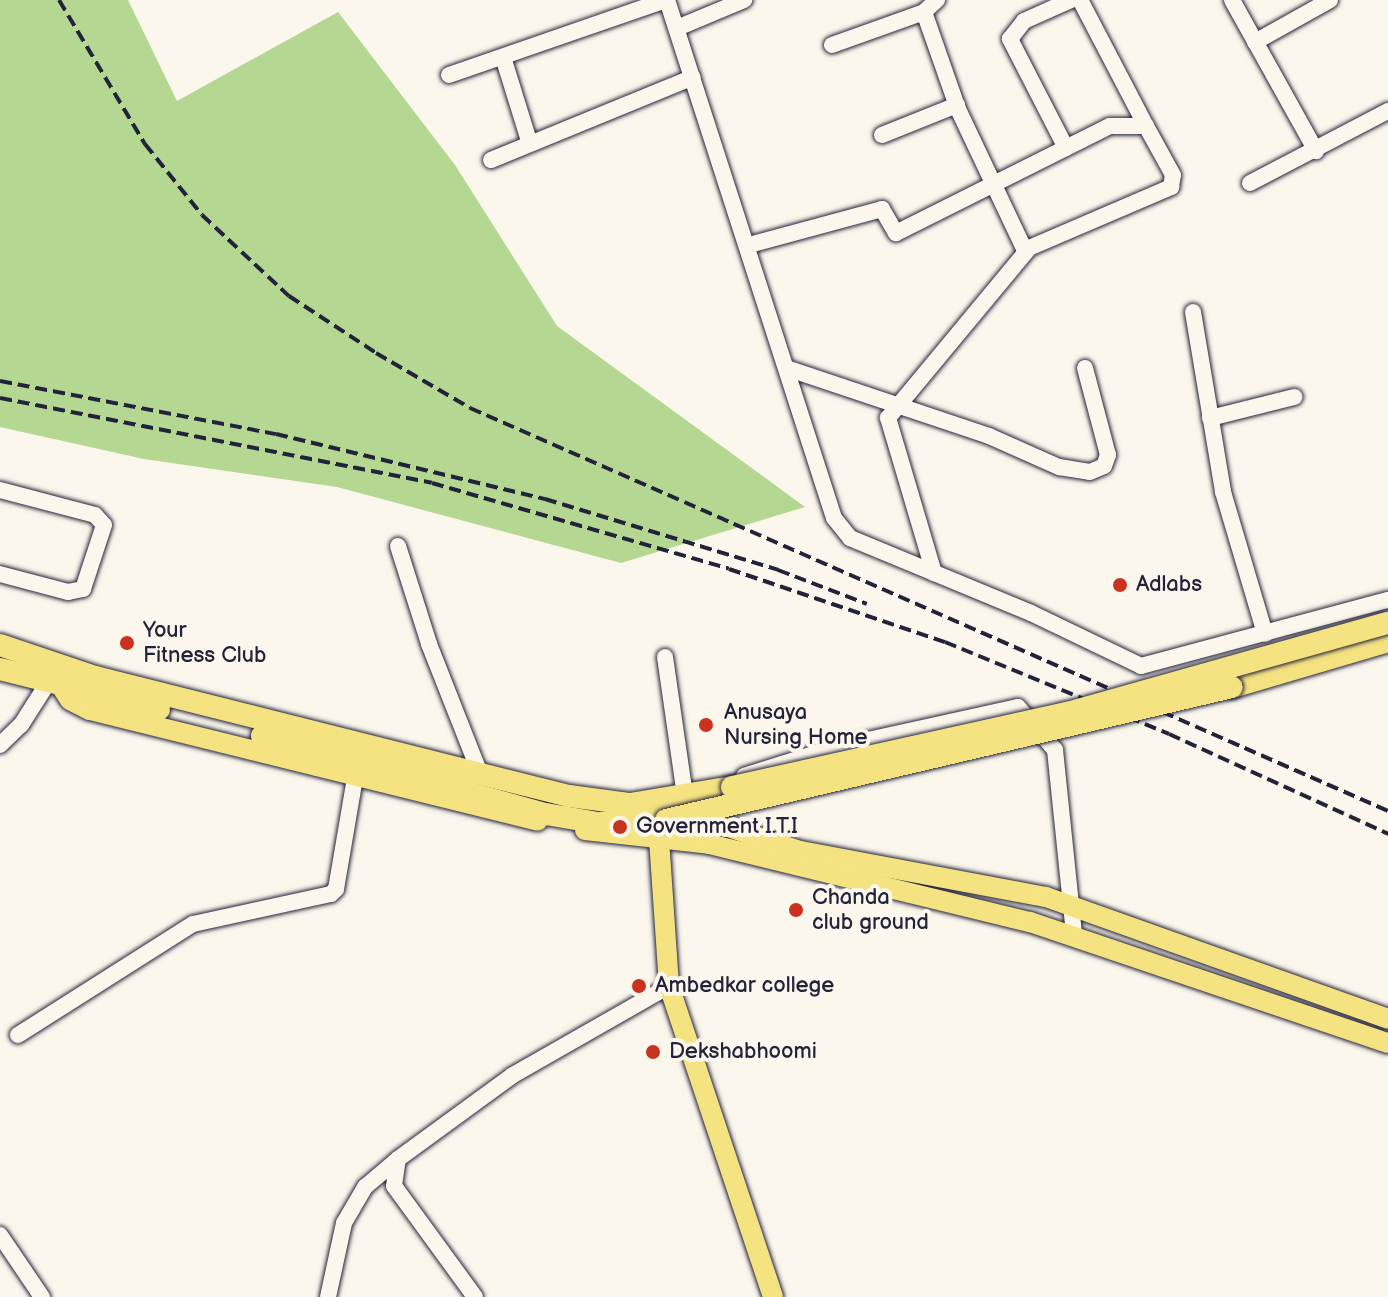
<!DOCTYPE html>
<style>
body{margin:0}
#map{position:relative;width:1388px;height:1297px;overflow:hidden;background:#fbf7ec;font-family:"Balsamiq Sans",sans-serif}
div>[style]{position:absolute}
[style*='--x']{left:calc(var(--x)*1px);top:calc(var(--y)*1px);width:calc(var(--w)*1px);rotate:calc(var(--a)*1deg)}
.green>*{inset:0;background:#b4d791}
.roads{filter:drop-shadow(0 0 2px #22223b) drop-shadow(0 0 2px #22223b)}
.minor>*{height:16px;margin:-8px;padding:0 8px;transform-origin:8px;border-radius:8px;background:#fbf7ec}
.major>*{height:20px;margin:-10px;padding:0 10px;transform-origin:10px;border-radius:10px;background:#f5e382}
.highway>*{height:22px;margin:-11px;padding:0 11px;transform-origin:11px;border-radius:11px;background:#f5e382}
.rail>*{height:4px;margin-top:-2px;transform-origin:0;background:repeating-linear-gradient(90deg,#22223b 0 12px,transparent 0 18px)}
.bridges{filter:drop-shadow(0 0 2px #22223b) drop-shadow(0 0 2px #22223b)}
.highway-bridge>*{height:22px;margin:-11px;padding:0 11px;transform-origin:11px;border-radius:11px;background:#f5e382}
.dots>*{width:22px;height:22px;translate:-50% -50%;box-sizing:border-box;border:4px solid #fbf7ec;border-radius:50%}
span{translate:-50% -50%;white-space:nowrap;text-align:center;line-height:1.15;-webkit-text-stroke:8px #fbf7ec;paint-order:stroke}
.poi-label{font-size:22px;color:#22223b}
.left{translate:0 -50%;text-align:left}
</style>
<div id="map">
<div class="green">
<div style="clip-path:polygon(0 0,128px 0,177px 101px,338px 12px,455px 165px,557px 326px,805px 507px,621px 563px,337px 487px,144px 459px,0 427px)"></div>
</div>
<div class="roads">
<div class="minor">
<div style="--x:667;--y:0;--w:544;--a:72.13"></div>
<div style="--x:834;--y:518;--w:26;--a:51"></div>
<div style="--x:850;--y:538;--w:196;--a:22.5"></div>
<div style="--x:1031;--y:613;--w:122;--a:25.7"></div>
<div style="--x:1141;--y:666;--w:256;--a:-15"></div>
<div style="--x:1232;--y:0;--w:173;--a:60.9"></div>
<div style="--x:924;--y:12;--w:103;--a:70.7"></div>
<div style="--x:958;--y:109;--w:157;--a:64.7"></div>
<div style="--x:677;--y:28;--w:73;--a:-22.7"></div>
<div style="--x:1255;--y:42;--w:86;--a:-29.2"></div>
<div style="--x:832;--y:45;--w:98;--a:-19.7"></div>
<div style="--x:924;--y:12;--w:18;--a:-43"></div>
<div style="--x:503;--y:57;--w:88;--a:72.8"></div>
<div style="--x:449;--y:75;--w:229;--a:-19.1"></div>
<div style="--x:882;--y:135;--w:81;--a:-21.8"></div>
<div style="--x:1066;--y:148;--w:123;--a:-117.2"></div>
<div style="--x:1010;--y:39;--w:23;--a:-52"></div>
<div style="--x:1024;--y:21;--w:51;--a:-24.1"></div>
<div style="--x:491;--y:160;--w:218;--a:-22.3"></div>
<div style="--x:1250;--y:183;--w:156;--a:-27.6"></div>
<div style="--x:749;--y:245;--w:138;--a:-15.1"></div>
<div style="--x:882;--y:209;--w:28;--a:60"></div>
<div style="--x:896;--y:233;--w:239;--a:-26.6"></div>
<div style="--x:1110;--y:126;--w:36;--a:0"></div>
<div style="--x:1146;--y:126;--w:142;--a:-117.6"></div>
<div style="--x:1193;--y:312;--w:182;--a:80.5"></div>
<div style="--x:1223;--y:492;--w:148;--a:73.5"></div>
<div style="--x:789;--y:369;--w:211;--a:18.5"></div>
<div style="--x:989;--y:436;--w:77;--a:23.9"></div>
<div style="--x:1059;--y:467;--w:31;--a:9"></div>
<div style="--x:1090;--y:472;--w:15;--a:-23"></div>
<div style="--x:1104;--y:466;--w:12;--a:-70"></div>
<div style="--x:1108;--y:455;--w:90;--a:-104.8"></div>
<div style="--x:1210;--y:418;--w:87;--a:-14"></div>
<div style="--x:0;--y:490;--w:98;--a:14.7"></div>
<div style="--x:95;--y:515;--w:13;--a:48"></div>
<div style="--x:104;--y:525;--w:67;--a:108.2"></div>
<div style="--x:83;--y:589;--w:15;--a:169"></div>
<div style="--x:68;--y:592;--w:70;--a:-165.2"></div>
<div style="--x:398;--y:546;--w:103;--a:72.4"></div>
<div style="--x:429;--y:644;--w:142;--a:68.5"></div>
<div style="--x:934;--y:573;--w:162;--a:-106.5"></div>
<div style="--x:888;--y:418;--w:221;--a:-50.3"></div>
<div style="--x:1029;--y:248;--w:155;--a:-23.2"></div>
<div style="--x:1171;--y:187;--w:12;--a:-81"></div>
<div style="--x:1173;--y:175;--w:56;--a:-118.9"></div>
<div style="--x:665;--y:657;--w:139;--a:81.8"></div>
<div style="--x:0;--y:745;--w:29;--a:-44"></div>
<div style="--x:21;--y:725;--w:52;--a:-57.5"></div>
<div style="--x:744;--y:776;--w:96;--a:-17.5"></div>
<div style="--x:836;--y:747;--w:186;--a:-12.4"></div>
<div style="--x:1018;--y:707;--w:57;--a:49.3"></div>
<div style="--x:1055;--y:750;--w:186;--a:84.1"></div>
<div style="--x:18;--y:1035;--w:207;--a:-32.4"></div>
<div style="--x:193;--y:924;--w:141;--a:-12.3"></div>
<div style="--x:331;--y:894;--w:7;--a:-45"></div>
<div style="--x:336;--y:889;--w:113;--a:-80.3"></div>
<div style="--x:0;--y:1235;--w:75;--a:55.9"></div>
<div style="--x:328;--y:1297;--w:76;--a:-77.8"></div>
<div style="--x:344;--y:1223;--w:42;--a:-59.7"></div>
<div style="--x:365;--y:1187;--w:42;--a:-40.2"></div>
<div style="--x:475;--y:1297;--w:137;--a:-126.1"></div>
<div style="--x:394;--y:1186;--w:27;--a:-82"></div>
<div style="--x:398;--y:1159;--w:142;--a:-36.1"></div>
<div style="--x:513;--y:1075;--w:180;--a:-29.7"></div>
</div>
<div class="major">
<div style="--x:59;--y:683;--w:20;--a:57"></div>
<div style="--x:70;--y:700;--w:22;--a:27"></div>
<div style="--x:90;--y:710;--w:461;--a:13.9"></div>
<div style="--x:686;--y:813;--w:120;--a:18.4"></div>
<div style="--x:800;--y:851;--w:250;--a:10.6"></div>
<div style="--x:1046;--y:897;--w:363;--a:19.6"></div>
<div style="--x:585;--y:830;--w:125;--a:6.4"></div>
<div style="--x:709;--y:844;--w:330;--a:13.7"></div>
<div style="--x:1030;--y:922;--w:378;--a:18.7"></div>
<div style="--x:659;--y:839;--w:147;--a:86.1"></div>
<div style="--x:669;--y:986;--w:328;--a:71.5"></div>
</div>
<div class="highway">
<div style="--x:0;--y:645;--w:100;--a:18.6"></div>
<div style="--x:95;--y:677;--w:489;--a:14.1"></div>
<div style="--x:569;--y:796;--w:62;--a:7.5"></div>
<div style="--x:630;--y:804;--w:103;--a:-9.5"></div>
<div style="--x:0;--y:669;--w:164;--a:14.1"></div>
<div style="--x:1232;--y:687;--w:163;--a:-16.4"></div>
<div style="--x:262;--y:736;--w:295;--a:15.4"></div>
<div style="--x:546;--y:814;--w:53;--a:9.8"></div>
<div style="--x:598;--y:823;--w:68;--a:-2.5"></div>
</div>
</div>
<div class="rail">
<div style="--x:59;--y:0;--w:168;--a:59.2"></div>
<div style="--x:145;--y:144;--w:91;--a:51.2"></div>
<div style="--x:202;--y:215;--w:119;--a:43"></div>
<div style="--x:289;--y:296;--w:104;--a:33.2"></div>
<div style="--x:376;--y:353;--w:109;--a:30.3"></div>
<div style="--x:470;--y:408;--w:1003;--a:23.7"></div>
<div style="--x:0;--y:381;--w:281;--a:10.9"></div>
<div style="--x:276;--y:434;--w:277;--a:13.6"></div>
<div style="--x:545;--y:499;--w:244;--a:16.9"></div>
<div style="--x:778;--y:570;--w:95;--a:20.9"></div>
<div style="--x:0;--y:398;--w:440;--a:11.1"></div>
<div style="--x:432;--y:483;--w:309;--a:16.1"></div>
<div style="--x:729;--y:569;--w:228;--a:18.7"></div>
<div style="--x:945;--y:642;--w:242;--a:22.3"></div>
<div style="--x:1169;--y:734;--w:241;--a:24.5"></div>
</div>
<div class="bridges">
<div class="highway-bridge">
<div style="--x:732;--y:787;--w:343;--a:-12.5"></div>
<div style="--x:1067;--y:713;--w:333;--a:-15.7"></div>
<div style="--x:666;--y:820;--w:581;--a:-13.22"></div>
</div>
</div>
<div class="dots">
<div style="left:1120px;top:585px;background:#c8321e"></div>
<div style="left:127px;top:643px;background:#c8321e"></div>
<div style="left:706px;top:725px;background:#c8321e"></div>
<div style="left:620px;top:827px;background:#c8321e"></div>
<div style="left:796px;top:910px;background:#c8321e"></div>
<div style="left:639px;top:986px;background:#c8321e"></div>
<div style="left:653px;top:1052px;background:#c8321e"></div>
</div>
<div class="poi-label">
<span class="left" style="left:1136px;top:585px">Adlabs</span>
<span class="left" style="left:143px;top:643px">Your<br>Fitness Club</span>
<span class="left" style="left:724px;top:725px">Anusaya<br>Nursing Home</span>
<span class="left" style="left:636px;top:827px">Government I.T.I</span>
<span class="left" style="left:812px;top:910px">Chanda<br>club ground</span>
<span class="left" style="left:655px;top:986px">Ambedkar college</span>
<span class="left" style="left:669px;top:1052px">Dekshabhoomi</span>
</div>
</div>
